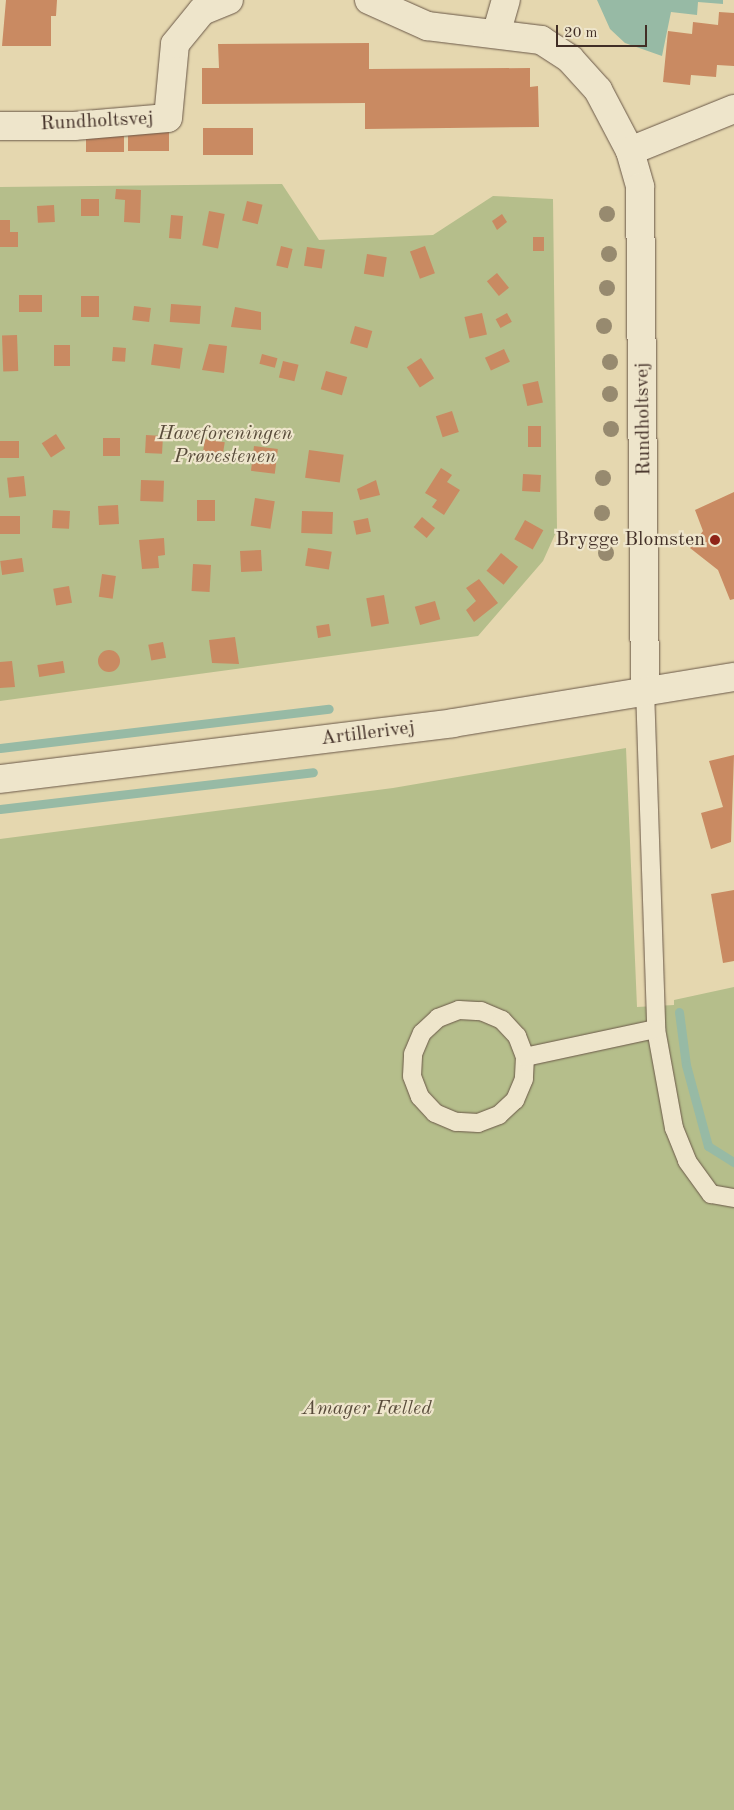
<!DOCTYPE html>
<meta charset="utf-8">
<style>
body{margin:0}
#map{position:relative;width:734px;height:1810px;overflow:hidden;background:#e5d7af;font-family:"Old Standard TT",serif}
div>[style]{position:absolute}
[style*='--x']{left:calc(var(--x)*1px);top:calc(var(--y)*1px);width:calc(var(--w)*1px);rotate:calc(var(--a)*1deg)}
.green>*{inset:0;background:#b5be8b}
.water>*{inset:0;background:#97baa5}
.stream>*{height:9px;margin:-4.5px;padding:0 4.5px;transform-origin:4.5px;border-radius:4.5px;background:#97baa5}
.building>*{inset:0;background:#c98a62;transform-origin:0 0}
.round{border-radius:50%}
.roads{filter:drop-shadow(0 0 1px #6a5848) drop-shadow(0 0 1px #6a5848)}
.service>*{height:18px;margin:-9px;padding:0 9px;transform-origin:9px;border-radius:9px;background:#eee5cb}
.minor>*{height:28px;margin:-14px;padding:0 14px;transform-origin:14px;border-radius:14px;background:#eee5cb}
.tertiary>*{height:28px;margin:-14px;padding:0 14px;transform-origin:14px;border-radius:14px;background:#eee5cb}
.trees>*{width:16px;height:16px;margin:-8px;border-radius:50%;background:#978a6f}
.dots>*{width:14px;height:14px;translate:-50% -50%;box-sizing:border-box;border:2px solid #eee5cb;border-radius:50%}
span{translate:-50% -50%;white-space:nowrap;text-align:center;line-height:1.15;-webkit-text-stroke:4.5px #eee5cb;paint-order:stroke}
.street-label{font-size:20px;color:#412e26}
.park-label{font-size:20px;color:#584b3a;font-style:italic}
.poi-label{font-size:20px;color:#412e26}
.right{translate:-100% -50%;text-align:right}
.scale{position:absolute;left:556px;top:25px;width:91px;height:22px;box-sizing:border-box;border:2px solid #412e26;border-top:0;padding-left:6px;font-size:15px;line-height:18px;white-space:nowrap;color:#412e26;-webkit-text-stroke:4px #eee5cb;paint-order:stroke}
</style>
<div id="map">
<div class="green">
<div style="clip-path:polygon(282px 184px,319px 240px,433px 235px,493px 196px,553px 199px,557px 530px,543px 561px,478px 636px,0 701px,0 187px)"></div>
<div style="clip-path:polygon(626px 748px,637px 1007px,674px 1005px,674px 1000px,734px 987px,734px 1810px,0 1810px,0 839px,393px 788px)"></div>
</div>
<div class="water">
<div style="clip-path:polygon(597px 0,723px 0,723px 4px,698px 2px,697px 15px,671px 12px,662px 56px,625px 43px,610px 29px)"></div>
</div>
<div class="stream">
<div style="--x:0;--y:748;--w:331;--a:-6.8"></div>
<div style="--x:0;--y:809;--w:315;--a:-6.7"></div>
<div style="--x:679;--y:1012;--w:53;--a:82.5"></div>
<div style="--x:686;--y:1065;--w:84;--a:74.8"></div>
<div style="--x:708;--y:1146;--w:31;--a:32"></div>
</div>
<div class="building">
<div style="clip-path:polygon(6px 0,57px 0,56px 16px,51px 16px,51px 46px,2px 46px)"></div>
<div style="clip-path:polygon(719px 12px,734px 13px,734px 66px,717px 65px,716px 77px,691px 75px,690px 85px,663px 82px,668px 31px,692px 34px,693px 22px,718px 25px)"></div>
<div style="clip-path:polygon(369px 43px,369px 69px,530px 68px,530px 87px,538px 86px,539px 127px,365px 129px,365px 103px,202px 104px,202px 68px,219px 68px,218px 44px)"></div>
<div style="left:124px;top:126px;width:26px;height:38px;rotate:90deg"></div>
<div style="left:203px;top:128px;width:50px;height:27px"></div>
<div style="left:128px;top:131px;width:41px;height:20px"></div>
<div style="clip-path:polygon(116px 189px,141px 190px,140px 223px,124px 222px,125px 200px,115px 199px)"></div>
<div style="left:81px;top:199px;width:18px;height:17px"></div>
<div style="left:247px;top:201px;width:16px;height:20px;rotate:14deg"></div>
<div style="left:54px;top:205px;width:17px;height:17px;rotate:87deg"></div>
<div style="left:209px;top:211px;width:16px;height:35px;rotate:11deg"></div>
<div style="clip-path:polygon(502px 214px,507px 222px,497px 230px,492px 221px)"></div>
<div style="left:171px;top:215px;width:12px;height:23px;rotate:5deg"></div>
<div style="clip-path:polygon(0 220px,10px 220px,10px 232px,18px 232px,18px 247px,0 247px)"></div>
<div style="left:533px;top:237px;width:11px;height:14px"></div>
<div style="left:281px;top:246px;width:12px;height:20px;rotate:14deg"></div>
<div style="left:425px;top:246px;width:29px;height:16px;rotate:70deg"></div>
<div style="left:307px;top:247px;width:18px;height:19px;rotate:9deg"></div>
<div style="left:367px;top:254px;width:20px;height:20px;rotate:9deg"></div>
<div style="left:497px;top:273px;width:19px;height:13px;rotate:51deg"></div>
<div style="left:19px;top:295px;width:23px;height:17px"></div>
<div style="left:81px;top:296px;width:18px;height:21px"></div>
<div style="left:171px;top:304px;width:30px;height:18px;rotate:4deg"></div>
<div style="left:134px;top:306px;width:17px;height:14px;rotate:7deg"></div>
<div style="clip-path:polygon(235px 307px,261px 312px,261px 330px,231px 327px)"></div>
<div style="left:482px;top:313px;width:22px;height:18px;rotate:77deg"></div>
<div style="left:507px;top:313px;width:10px;height:13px;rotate:61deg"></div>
<div style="left:355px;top:326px;width:18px;height:18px;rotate:16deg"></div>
<div style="left:17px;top:335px;width:36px;height:15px;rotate:88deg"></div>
<div style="left:154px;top:344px;width:29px;height:21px;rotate:8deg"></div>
<div style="clip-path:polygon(209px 344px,227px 346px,224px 373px,202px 370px)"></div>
<div style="left:54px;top:345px;width:16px;height:21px"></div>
<div style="left:113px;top:347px;width:13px;height:14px;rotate:4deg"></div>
<div style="left:504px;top:349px;width:14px;height:21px;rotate:65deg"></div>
<div style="left:262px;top:354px;width:16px;height:10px;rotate:15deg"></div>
<div style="left:421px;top:358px;width:24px;height:17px;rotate:57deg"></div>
<div style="left:283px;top:361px;width:16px;height:17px;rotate:14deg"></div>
<div style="left:326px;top:371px;width:22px;height:19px;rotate:16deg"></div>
<div style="left:538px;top:381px;width:22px;height:16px;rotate:77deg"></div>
<div style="left:452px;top:411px;width:22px;height:17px;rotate:72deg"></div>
<div style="left:528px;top:426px;width:13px;height:21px"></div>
<div style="left:56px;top:434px;width:17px;height:17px;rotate:57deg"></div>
<div style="left:146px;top:435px;width:17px;height:18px;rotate:3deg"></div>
<div style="left:103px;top:438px;width:17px;height:18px"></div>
<div style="left:205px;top:439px;width:20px;height:18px;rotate:9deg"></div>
<div style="left:0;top:441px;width:19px;height:17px"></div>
<div style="left:254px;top:446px;width:24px;height:25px;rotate:7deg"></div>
<div style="left:309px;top:450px;width:35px;height:28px;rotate:8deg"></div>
<div style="clip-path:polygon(441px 468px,452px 475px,447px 482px,460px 490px,444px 515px,432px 507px,437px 500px,425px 493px)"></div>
<div style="left:523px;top:474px;width:18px;height:17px;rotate:3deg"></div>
<div style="left:24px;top:476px;width:20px;height:17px;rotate:84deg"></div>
<div style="left:141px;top:480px;width:23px;height:21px;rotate:2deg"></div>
<div style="clip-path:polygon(376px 480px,380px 495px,360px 500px,357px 489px)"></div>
<div style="clip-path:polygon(734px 492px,734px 599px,730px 600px,718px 570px,690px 548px,703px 531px,695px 510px)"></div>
<div style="left:255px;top:498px;width:20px;height:28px;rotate:9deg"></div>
<div style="left:197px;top:500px;width:18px;height:21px"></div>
<div style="left:118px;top:505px;width:19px;height:20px;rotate:87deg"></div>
<div style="left:53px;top:510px;width:17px;height:18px;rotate:3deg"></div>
<div style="left:302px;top:511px;width:31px;height:22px;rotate:2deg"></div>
<div style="left:0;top:516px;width:20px;height:18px"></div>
<div style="left:422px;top:517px;width:17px;height:13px;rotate:40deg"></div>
<div style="left:368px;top:518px;width:14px;height:15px;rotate:78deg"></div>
<div style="left:525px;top:520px;width:21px;height:22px;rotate:29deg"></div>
<div style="clip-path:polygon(164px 538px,165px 555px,158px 556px,159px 568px,142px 569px,139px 540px)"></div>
<div style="left:308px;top:548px;width:24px;height:18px;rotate:9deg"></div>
<div style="left:261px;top:550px;width:21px;height:21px;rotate:87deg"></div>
<div style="left:501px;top:553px;width:22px;height:23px;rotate:39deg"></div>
<div style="left:22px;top:558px;width:14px;height:22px;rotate:82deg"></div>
<div style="left:193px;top:564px;width:18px;height:27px;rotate:3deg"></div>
<div style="left:102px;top:574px;width:14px;height:23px;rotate:8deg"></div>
<div style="clip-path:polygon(479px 579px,498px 603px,474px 622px,466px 610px,476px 601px,466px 588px)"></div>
<div style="left:69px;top:586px;width:17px;height:16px;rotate:80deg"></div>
<div style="left:384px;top:595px;width:29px;height:18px;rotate:80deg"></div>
<div style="left:435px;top:601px;width:19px;height:21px;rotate:74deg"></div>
<div style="left:329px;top:624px;width:12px;height:13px;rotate:81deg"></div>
<div style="clip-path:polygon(235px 637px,239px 664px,212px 663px,209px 640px)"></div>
<div style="left:163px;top:642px;width:16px;height:15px;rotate:79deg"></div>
<div class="round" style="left:98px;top:650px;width:22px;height:22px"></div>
<div style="clip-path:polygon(12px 661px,15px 687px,0 688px,0 662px)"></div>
<div style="left:63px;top:661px;width:12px;height:26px;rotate:81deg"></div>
<div style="clip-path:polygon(734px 755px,731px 842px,711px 849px,701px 813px,723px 807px,709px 761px)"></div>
<div style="clip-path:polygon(734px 890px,734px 961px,723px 963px,711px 894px)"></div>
</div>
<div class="roads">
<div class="service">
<div style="--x:645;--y:689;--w:340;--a:88.1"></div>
<div style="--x:656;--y:1029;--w:101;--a:79.7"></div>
<div style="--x:674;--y:1128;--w:35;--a:68"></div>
<div style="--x:687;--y:1161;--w:41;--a:54"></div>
<div style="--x:711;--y:1194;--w:23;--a:10"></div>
<div style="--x:525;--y:1057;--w:22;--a:93"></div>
<div style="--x:524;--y:1079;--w:23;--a:113"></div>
<div style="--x:515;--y:1100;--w:22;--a:137"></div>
<div style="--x:499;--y:1115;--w:22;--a:159"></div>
<div style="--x:478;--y:1123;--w:22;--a:-177"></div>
<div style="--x:456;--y:1122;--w:23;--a:-157"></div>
<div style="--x:435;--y:1113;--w:22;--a:-133"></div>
<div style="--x:420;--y:1097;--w:22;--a:-111"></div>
<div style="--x:412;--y:1076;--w:22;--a:-87"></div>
<div style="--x:413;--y:1054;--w:23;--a:-67"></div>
<div style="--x:422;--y:1033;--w:22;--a:-43"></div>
<div style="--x:438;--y:1018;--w:22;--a:-21"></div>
<div style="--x:459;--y:1010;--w:22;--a:3"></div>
<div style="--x:481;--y:1011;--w:23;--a:23"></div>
<div style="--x:502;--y:1020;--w:22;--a:47"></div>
<div style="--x:517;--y:1036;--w:22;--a:69"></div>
<div style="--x:525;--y:1057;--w:134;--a:-12.1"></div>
</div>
<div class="minor">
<div style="--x:369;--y:0;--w:64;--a:24.1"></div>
<div style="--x:427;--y:26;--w:115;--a:7"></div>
<div style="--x:541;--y:40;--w:35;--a:33"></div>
<div style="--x:570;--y:59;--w:42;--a:47.9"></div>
<div style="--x:598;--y:90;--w:69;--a:62.3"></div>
<div style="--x:630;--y:151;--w:37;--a:74"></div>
<div style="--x:640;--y:187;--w:502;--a:89.43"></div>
<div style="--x:497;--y:31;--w:32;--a:-74"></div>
<div style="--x:0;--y:126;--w:74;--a:0"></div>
<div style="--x:74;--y:126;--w:94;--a:-4.9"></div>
<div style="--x:168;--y:118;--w:74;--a:-84.6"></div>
<div style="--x:175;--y:44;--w:43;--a:-50.7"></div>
<div style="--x:202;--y:11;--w:29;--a:-22"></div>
<div style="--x:630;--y:151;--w:112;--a:-22"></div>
</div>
<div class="tertiary">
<div style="--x:0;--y:779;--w:456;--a:-7"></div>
<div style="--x:453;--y:723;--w:285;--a:-9.3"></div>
</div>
</div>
<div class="trees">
<div style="left:607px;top:214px"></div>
<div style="left:609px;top:254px"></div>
<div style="left:607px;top:288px"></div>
<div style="left:604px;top:326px"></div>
<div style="left:610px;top:362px"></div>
<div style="left:610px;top:394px"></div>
<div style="left:611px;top:429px"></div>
<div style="left:603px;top:478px"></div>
<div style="left:602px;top:513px"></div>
<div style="left:606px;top:553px"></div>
</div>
<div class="dots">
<div style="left:715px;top:540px;background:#8f2418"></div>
</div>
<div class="street-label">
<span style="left:97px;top:122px;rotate:-3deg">Rundholtsvej</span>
<span style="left:644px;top:419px;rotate:-91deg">Rundholtsvej</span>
<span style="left:368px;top:734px;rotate:-7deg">Artillerivej</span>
</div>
<div class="park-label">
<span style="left:225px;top:446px">Haveforeningen<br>Prøvestenen</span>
<span style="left:367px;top:1409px">Amager Fælled</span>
</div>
<div class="poi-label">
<span class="right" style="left:705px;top:540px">Brygge Blomsten</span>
</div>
<div class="scale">20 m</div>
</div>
